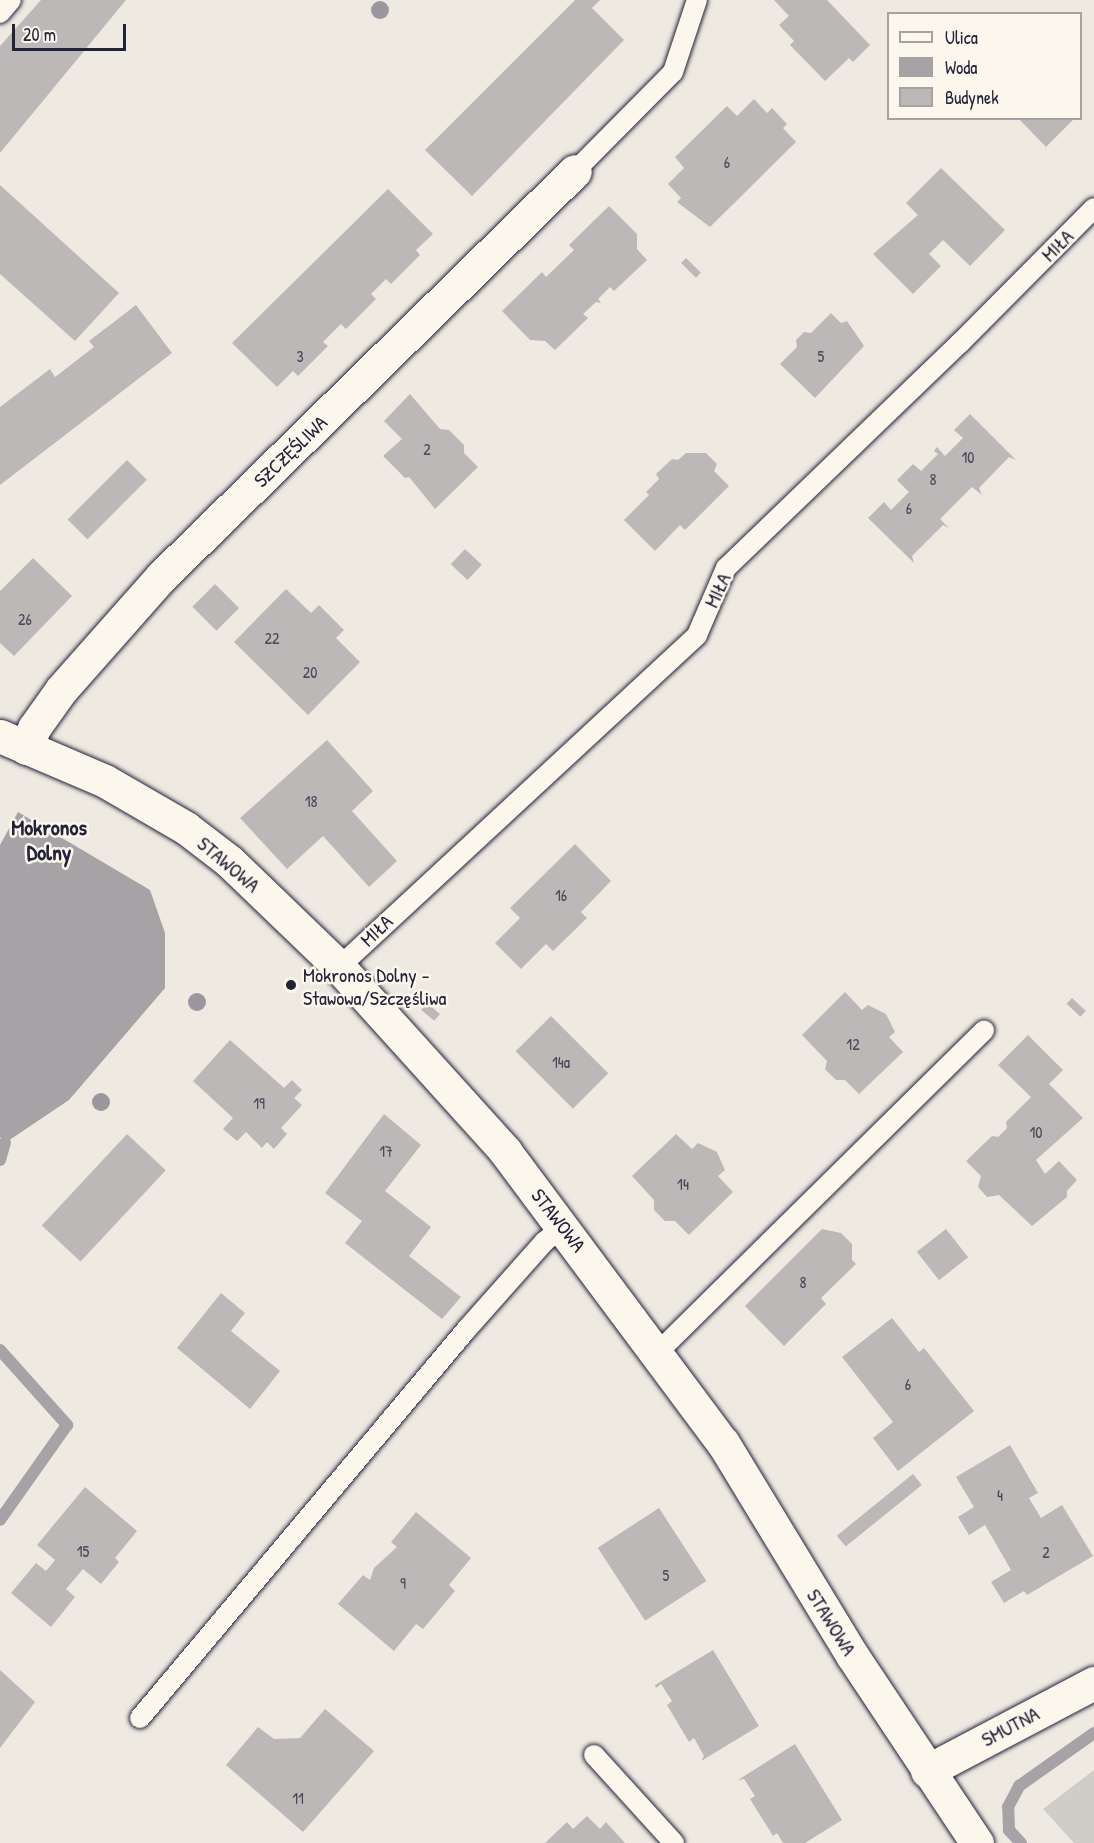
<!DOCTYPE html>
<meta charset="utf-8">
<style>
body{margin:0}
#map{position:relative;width:1094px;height:1843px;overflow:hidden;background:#eeeae2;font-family:"Patrick Hand",sans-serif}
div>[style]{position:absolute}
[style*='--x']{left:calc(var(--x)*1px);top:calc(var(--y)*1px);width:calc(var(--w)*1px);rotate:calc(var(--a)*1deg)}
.green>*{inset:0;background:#d0cdc9}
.water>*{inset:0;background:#a6a3a7}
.stream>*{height:12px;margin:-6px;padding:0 6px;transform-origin:6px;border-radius:6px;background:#a6a3a7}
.building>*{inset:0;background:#bcb8b8;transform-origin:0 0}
.roads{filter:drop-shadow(0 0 2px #22223b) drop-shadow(0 0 2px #22223b)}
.lane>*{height:20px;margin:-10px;padding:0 10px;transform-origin:10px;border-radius:10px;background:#fbf7ec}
.street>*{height:33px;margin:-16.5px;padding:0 16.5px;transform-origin:16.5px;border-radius:16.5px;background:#fbf7ec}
.secondary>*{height:33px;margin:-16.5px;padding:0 16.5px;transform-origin:16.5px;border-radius:16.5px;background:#fbf7ec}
.trees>*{width:18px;height:18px;margin:-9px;border-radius:50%;background:#9a989e}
.dots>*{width:16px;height:16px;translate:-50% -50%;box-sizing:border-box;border:3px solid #fbf7ec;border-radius:50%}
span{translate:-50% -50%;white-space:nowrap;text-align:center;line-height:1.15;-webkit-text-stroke:5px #fbf7ec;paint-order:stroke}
.number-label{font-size:16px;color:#48485a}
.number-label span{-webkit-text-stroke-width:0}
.street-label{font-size:20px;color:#22223b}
.poi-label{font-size:20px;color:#22223b}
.left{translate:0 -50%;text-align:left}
.quarter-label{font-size:22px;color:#22223b;font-weight:700}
.legend{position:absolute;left:887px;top:12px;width:195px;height:108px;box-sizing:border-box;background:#fbf7ec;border:2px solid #a4a2a5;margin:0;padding:8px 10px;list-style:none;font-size:18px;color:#22223b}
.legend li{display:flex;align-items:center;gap:12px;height:30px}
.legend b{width:30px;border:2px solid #a4a2a5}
.scale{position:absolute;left:12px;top:24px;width:114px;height:27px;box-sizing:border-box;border:3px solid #22223b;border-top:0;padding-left:8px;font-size:18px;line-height:21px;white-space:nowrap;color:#22223b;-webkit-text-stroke:4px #fbf7ec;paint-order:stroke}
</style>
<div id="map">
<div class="green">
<div style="clip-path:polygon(1094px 1770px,1094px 1843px,1074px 1843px,1043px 1809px)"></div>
</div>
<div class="water">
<div style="clip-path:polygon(18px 812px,150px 890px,165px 933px,165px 988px,69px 1100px,5px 1143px,0 1137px,0 845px)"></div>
</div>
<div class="stream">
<div style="--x:0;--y:1160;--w:18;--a:-74"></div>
<div style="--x:0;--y:1350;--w:101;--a:48.2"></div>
<div style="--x:67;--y:1425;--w:116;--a:125.2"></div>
<div style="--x:1021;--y:1843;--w:18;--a:-133"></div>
<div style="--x:1009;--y:1830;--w:23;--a:-92"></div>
<div style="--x:1008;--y:1807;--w:24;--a:-62"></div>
<div style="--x:1019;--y:1786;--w:92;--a:-35.2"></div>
</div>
<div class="building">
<div style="clip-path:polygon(41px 0,126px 0,0 153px,0 46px)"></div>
<div style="clip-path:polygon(575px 0,600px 0,592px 8px,624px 40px,472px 196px,425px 150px)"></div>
<div style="clip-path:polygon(774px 0,827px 0,870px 45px,853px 62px,849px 58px,825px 81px,790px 45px,794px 41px,779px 25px,789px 16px)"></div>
<div style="clip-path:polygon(754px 99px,767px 113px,772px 108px,787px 124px,783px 128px,796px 142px,710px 227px,677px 202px,681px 198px,668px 184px,684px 168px,675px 157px,727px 106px,737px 116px)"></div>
<div style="clip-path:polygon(1018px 118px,1075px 118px,1046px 147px)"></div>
<div style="clip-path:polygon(941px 168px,1005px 230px,970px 266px,943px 240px,929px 254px,941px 266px,913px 294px,873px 254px,918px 215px,906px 203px)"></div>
<div style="clip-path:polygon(0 185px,119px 293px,75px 341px,0 274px)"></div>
<div style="clip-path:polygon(388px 189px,433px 234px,416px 250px,420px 255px,391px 284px,386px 279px,371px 294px,376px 299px,346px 329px,341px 324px,323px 342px,328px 346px,298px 376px,293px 371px,277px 387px,232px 343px)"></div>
<div style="clip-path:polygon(609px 206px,637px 234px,637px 249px,647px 260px,614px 291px,610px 287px,598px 299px,601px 303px,596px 302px,583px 314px,588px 318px,555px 350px,545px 341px,530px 340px,502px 311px,542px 272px,546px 277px,574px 250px,569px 245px)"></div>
<div style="left:686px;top:258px;width:21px;height:7px;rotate:45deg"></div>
<div style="clip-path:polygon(136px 305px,172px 353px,0 485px,0 407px,50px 369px,55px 377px,94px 347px,89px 341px)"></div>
<div style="clip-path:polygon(831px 313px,841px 323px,847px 321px,864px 346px,815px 398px,780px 364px,797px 347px,796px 340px,804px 332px,811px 333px)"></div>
<div style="clip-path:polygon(410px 394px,440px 429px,449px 430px,464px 445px,464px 453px,478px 467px,435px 509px,409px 477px,405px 478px,383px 456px,402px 439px,384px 421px)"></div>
<div style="clip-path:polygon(970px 414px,1016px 460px,1009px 457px,979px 488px,982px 495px,972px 487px,940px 519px,949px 528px,943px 525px,912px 556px,914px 563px,868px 518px,884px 502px,891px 510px,909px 492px,897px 480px,913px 464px,921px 471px,938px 454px,934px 451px,937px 447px,945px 456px,963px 438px,954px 430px)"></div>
<div style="clip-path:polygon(686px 453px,706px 453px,717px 464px,714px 471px,729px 486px,685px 530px,680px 525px,655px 551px,624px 520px,649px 495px,646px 492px,659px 479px,656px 474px,672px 459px,678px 460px)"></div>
<div style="left:127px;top:460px;width:28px;height:84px;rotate:45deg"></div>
<div style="left:465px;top:549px;width:23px;height:21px;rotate:43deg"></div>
<div style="clip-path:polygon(33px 558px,72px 596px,14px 656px,0 643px,0 591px)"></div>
<div style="left:215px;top:584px;width:34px;height:32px;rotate:45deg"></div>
<div style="clip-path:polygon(286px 589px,311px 613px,319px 605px,344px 630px,336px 638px,360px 662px,308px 715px,234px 642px)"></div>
<div style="clip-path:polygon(327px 740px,373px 791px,352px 811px,397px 861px,369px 887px,323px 836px,287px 869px,240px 818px)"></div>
<div style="clip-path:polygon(575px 844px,611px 881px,581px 912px,587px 918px,553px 951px,546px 944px,521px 969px,495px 943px,520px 918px,510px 908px)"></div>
<div style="clip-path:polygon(845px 992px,862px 1010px,868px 1005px,886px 1014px,895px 1032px,889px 1037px,903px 1052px,859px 1094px,845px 1080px,836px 1080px,825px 1069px,827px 1061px,802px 1035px)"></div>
<div style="left:1072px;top:998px;width:19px;height:8px;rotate:43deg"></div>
<div style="left:427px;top:1003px;width:17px;height:9px;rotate:40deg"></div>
<div style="left:551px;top:1016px;width:81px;height:50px;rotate:45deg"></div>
<div style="clip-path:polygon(1028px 1035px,1063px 1070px,1049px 1084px,1083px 1118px,1036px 1160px,1045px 1174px,1059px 1161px,1077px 1180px,1067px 1191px,1067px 1197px,1032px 1226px,999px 1195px,987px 1197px,978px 1187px,981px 1176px,966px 1161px,992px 1136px,998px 1137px,1007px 1128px,1006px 1122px,1031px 1097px,998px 1065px)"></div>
<div style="clip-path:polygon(230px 1040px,284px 1088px,292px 1080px,302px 1090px,294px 1098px,302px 1105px,281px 1128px,287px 1134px,274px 1149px,267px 1142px,262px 1148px,246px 1132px,237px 1141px,223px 1129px,233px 1118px,193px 1081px)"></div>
<div style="clip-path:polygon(384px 1114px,421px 1145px,385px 1191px,431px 1227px,409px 1256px,461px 1297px,442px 1319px,345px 1243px,362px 1221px,325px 1193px)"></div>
<div style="left:127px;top:1134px;width:53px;height:125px;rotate:43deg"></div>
<div style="clip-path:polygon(676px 1134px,692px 1149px,698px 1143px,717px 1152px,725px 1170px,718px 1176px,733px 1192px,689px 1235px,675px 1221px,665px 1221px,654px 1210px,654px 1200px,632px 1176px)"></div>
<div style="clip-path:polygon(822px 1229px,841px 1233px,852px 1244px,852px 1260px,856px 1264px,821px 1298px,826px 1304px,784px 1346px,745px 1306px)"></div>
<div style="left:946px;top:1229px;width:36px;height:37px;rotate:52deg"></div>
<div style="clip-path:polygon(221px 1293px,245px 1313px,231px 1331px,280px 1371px,250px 1409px,177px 1348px)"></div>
<div style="clip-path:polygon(892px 1318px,919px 1352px,924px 1348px,974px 1411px,898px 1471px,873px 1438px,893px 1422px,842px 1357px)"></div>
<div style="clip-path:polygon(1010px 1445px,1038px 1493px,1029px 1498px,1041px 1518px,1062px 1505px,1093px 1556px,1027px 1595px,1024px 1591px,1004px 1603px,991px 1582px,1011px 1570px,985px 1525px,969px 1535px,958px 1517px,974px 1507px,956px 1477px)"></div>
<div style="left:913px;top:1474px;width:14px;height:98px;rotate:51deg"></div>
<div style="clip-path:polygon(85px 1487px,137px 1531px,115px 1558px,119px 1562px,101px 1584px,83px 1569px,66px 1589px,75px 1597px,51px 1627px,11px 1593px,36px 1563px,46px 1571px,55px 1560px,37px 1545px)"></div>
<div style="left:659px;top:1508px;width:87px;height:73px;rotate:57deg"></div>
<div style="clip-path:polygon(416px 1512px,471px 1558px,449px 1585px,455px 1591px,423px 1629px,416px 1624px,394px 1651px,338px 1604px,363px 1575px,370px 1580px,374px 1568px,397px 1547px,391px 1542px)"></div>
<div style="clip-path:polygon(713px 1650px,759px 1726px,701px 1761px,704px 1756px,694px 1738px,689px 1742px,667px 1705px,672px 1701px,661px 1684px,656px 1688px,655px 1685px)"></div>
<div style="clip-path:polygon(0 1670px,35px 1702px,0 1748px)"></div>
<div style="clip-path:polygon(325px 1709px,374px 1751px,303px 1832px,226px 1765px,258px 1727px,274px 1739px,300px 1738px)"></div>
<div style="clip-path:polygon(795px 1744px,842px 1820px,805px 1843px,783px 1843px,777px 1833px,773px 1836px,750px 1799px,755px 1796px,744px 1779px,738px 1780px)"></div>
<div style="clip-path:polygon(587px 1816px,600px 1829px,606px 1822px,625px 1843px,545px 1843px,567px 1822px,573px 1829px)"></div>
</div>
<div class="roads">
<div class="lane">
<div style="--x:0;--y:13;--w:17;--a:-50"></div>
<div style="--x:575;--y:171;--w:139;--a:-45.3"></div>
<div style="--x:673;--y:72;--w:76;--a:-71.6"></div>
<div style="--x:339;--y:967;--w:488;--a:-42.8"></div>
<div style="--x:697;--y:635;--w:73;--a:-66.6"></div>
<div style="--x:726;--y:568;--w:325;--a:-43.9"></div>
<div style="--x:960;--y:343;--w:190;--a:-45.2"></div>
<div style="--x:658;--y:1352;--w:458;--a:-44.6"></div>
<div style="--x:140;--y:1718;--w:507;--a:-49.96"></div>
<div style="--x:466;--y:1330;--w:118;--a:-48.4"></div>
<div style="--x:544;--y:1242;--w:26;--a:-39"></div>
<div style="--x:594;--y:1755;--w:119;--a:47.7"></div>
</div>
<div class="street">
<div style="--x:26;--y:748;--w:22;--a:-68"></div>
<div style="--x:34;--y:728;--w:47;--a:-54.6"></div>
<div style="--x:61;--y:690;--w:152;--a:-48.5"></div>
<div style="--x:162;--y:576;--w:578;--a:-44.44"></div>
<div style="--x:927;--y:1771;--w:189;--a:-27.8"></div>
</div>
<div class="secondary">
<div style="--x:0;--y:736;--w:114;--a:23.2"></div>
<div style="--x:105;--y:781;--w:94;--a:30.1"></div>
<div style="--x:186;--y:828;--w:54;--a:37.5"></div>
<div style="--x:229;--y:861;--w:153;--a:43.9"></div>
<div style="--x:339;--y:967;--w:248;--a:47.9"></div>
<div style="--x:505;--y:1151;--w:364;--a:53.3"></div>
<div style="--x:723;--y:1443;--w:248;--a:58.7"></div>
<div style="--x:852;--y:1655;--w:226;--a:56.4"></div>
</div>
</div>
<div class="trees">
<div style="left:380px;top:10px"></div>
<div style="left:197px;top:1002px"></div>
<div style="left:101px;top:1102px"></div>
</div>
<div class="dots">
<div style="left:291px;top:985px;background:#22223b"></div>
</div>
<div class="number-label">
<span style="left:727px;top:162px">6</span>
<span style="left:300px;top:356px">3</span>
<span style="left:821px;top:356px">5</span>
<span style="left:427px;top:449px">2</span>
<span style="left:968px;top:457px">10</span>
<span style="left:933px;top:479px">8</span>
<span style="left:909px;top:508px">6</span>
<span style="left:25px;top:619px">26</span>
<span style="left:272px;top:638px">22</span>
<span style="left:310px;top:672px">20</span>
<span style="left:311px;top:801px">18</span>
<span style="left:561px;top:895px">16</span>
<span style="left:853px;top:1044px">12</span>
<span style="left:561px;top:1062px">14a</span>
<span style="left:259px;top:1103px">19</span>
<span style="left:1036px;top:1132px">10</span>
<span style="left:386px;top:1151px">17</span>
<span style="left:683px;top:1184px">14</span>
<span style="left:803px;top:1282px">8</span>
<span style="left:908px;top:1384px">6</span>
<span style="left:1000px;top:1495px">4</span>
<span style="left:83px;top:1551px">15</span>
<span style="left:1046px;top:1552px">2</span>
<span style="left:666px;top:1575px">5</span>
<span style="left:403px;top:1583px">9</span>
<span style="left:298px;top:1798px">11</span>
</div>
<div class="street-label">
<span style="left:1057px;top:245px;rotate:-45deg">MIŁA</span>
<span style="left:290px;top:451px;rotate:-44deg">SZCZĘŚLIWA</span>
<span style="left:717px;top:590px;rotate:-65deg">MIŁA</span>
<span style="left:229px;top:864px;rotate:40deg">STAWOWA</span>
<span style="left:376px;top:930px;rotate:-44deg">MIŁA</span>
<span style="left:559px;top:1220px;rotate:52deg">STAWOWA</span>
<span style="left:832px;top:1622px;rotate:58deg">STAWOWA</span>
<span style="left:1010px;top:1726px;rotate:-28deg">SMUTNA</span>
</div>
<div class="poi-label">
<span class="left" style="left:303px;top:986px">Mokronos Dolny -<br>Stawowa/Szczęśliwa</span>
</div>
<div class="quarter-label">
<span style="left:49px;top:840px">Mokronos<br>Dolny</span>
</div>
<ul class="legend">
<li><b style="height:8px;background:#fbf7ec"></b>Ulica</li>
<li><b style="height:16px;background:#a6a3a7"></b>Woda</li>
<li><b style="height:16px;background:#bcb8b8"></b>Budynek</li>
</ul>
<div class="scale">20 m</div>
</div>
